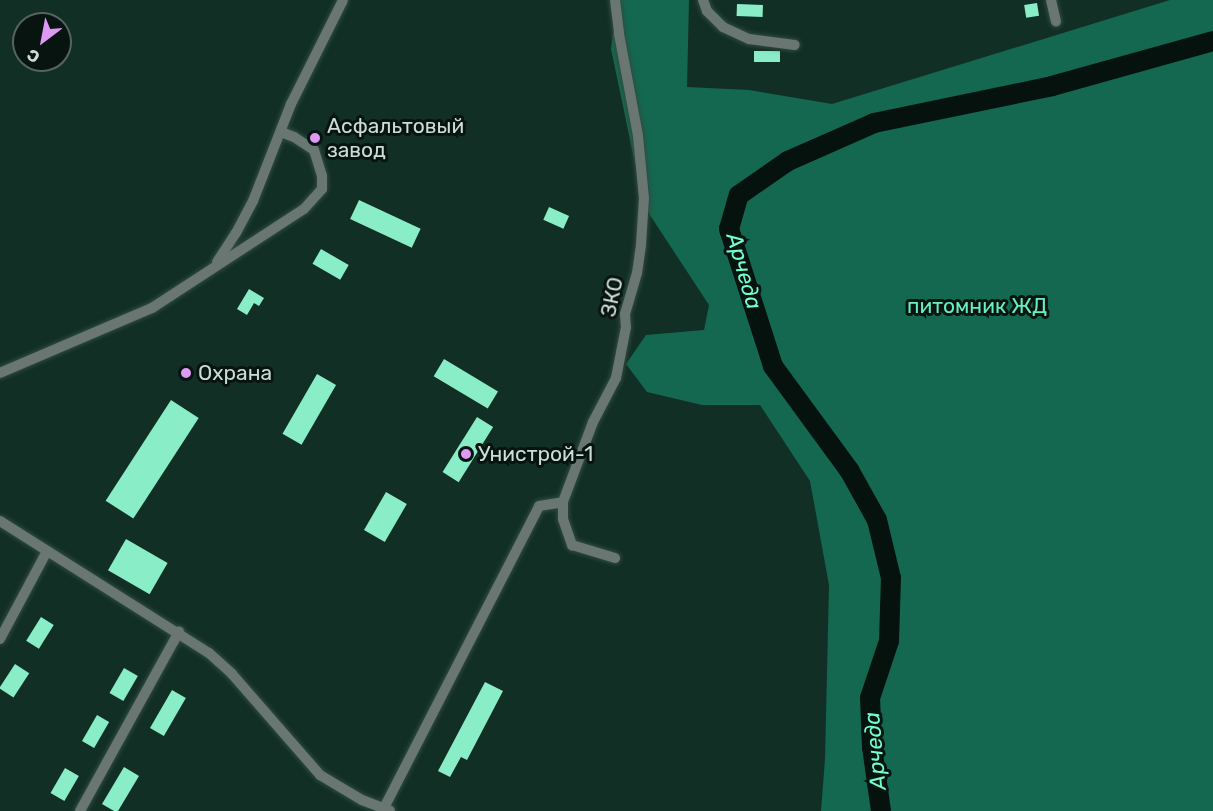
<!DOCTYPE html>
<meta charset="utf-8">
<style>
body{margin:0}
#map{position:relative;width:1213px;height:811px;overflow:hidden;background:#122f25;font-family:Rubik,sans-serif}
div>[style]{position:absolute}
[style*='--x']{left:calc(var(--x)*1px);top:calc(var(--y)*1px);width:calc(var(--w)*1px);rotate:calc(var(--a)*1deg)}
.forest>*{inset:0;background:#14684f}
.river>*{height:20px;margin:-10px;padding:0 10px;transform-origin:10px;border-radius:10px;background:#05120d}
.building>*{inset:0;background:#89edc8;transform-origin:0 0}
.roads{filter:drop-shadow(0 0 2px #304b41) drop-shadow(0 0 2px #304b41)}
.minor>*{height:10px;margin:-5px;padding:0 5px;transform-origin:5px;border-radius:5px;background:#697671}
.dots>*{width:16px;height:16px;translate:-50% -50%;box-sizing:border-box;border:3px solid #081410;border-radius:50%}
span{translate:-50% -50%;white-space:nowrap;text-align:center;line-height:1.15;-webkit-text-stroke:6px #081410;paint-order:stroke}
.poi-label{font-size:21px;color:#ccddd5}
.left{translate:0 -50%;text-align:left}
.street-label{font-size:21px;color:#ccddd5}
.park-label{font-size:21px;color:#65f0c1}
.water-label{font-size:22px;color:#74fdce;font-style:italic}
.north{position:absolute;left:12px;top:12px;width:60px;height:60px;box-sizing:border-box;background:#081410;border:2px solid #56645f;border-radius:50%;rotate:212deg;font-size:16px;font-weight:700;line-height:24px;text-align:center;color:#ccddd5}
.north::after{content:'';display:block;margin:auto;width:21px;height:27px;background:#dd99f3;clip-path:polygon(50% 0,100% 100%,50% 72%,0 100%)}
</style>
<div id="map">
<div class="forest">
<div style="clip-path:polygon(617px 0,689px 0,687px 87px,749px 90px,832px 104px,1170px 0,1213px 0,1213px 811px,821px 811px,825px 759px,829px 585px,810px 481px,760px 405px,702px 405px,647px 392px,626px 364px,646px 335px,704px 330px,709px 305px,644px 206px,611px 49px)"></div>
</div>
<div class="river">
<div style="--x:881;--y:811;--w:65;--a:-98"></div>
<div style="--x:872;--y:747;--w:49;--a:-92.3"></div>
<div style="--x:870;--y:698;--w:60;--a:-71.6"></div>
<div style="--x:889;--y:641;--w:63;--a:-88.2"></div>
<div style="--x:891;--y:578;--w:60;--a:-103.6"></div>
<div style="--x:877;--y:520;--w:57;--a:-119.2"></div>
<div style="--x:849;--y:470;--w:129;--a:-126.2"></div>
<div style="--x:773;--y:366;--w:144;--a:-107.8"></div>
<div style="--x:729;--y:229;--w:35;--a:-74"></div>
<div style="--x:739;--y:195;--w:60;--a:-34.8"></div>
<div style="--x:788;--y:161;--w:94;--a:-23.8"></div>
<div style="--x:874;--y:123;--w:182;--a:-11.7"></div>
<div style="--x:1052;--y:86;--w:167;--a:-15.6"></div>
</div>
<div class="building">
<div style="left:1037px;top:3px;width:13px;height:13px;rotate:81deg"></div>
<div style="left:737px;top:4px;width:26px;height:12px;rotate:2deg"></div>
<div style="left:754px;top:51px;width:26px;height:11px"></div>
<div style="left:359px;top:200px;width:68px;height:21px;rotate:25deg"></div>
<div style="left:549px;top:207px;width:22px;height:14px;rotate:24deg"></div>
<div style="left:321px;top:249px;width:32px;height:17px;rotate:30deg"></div>
<div style="clip-path:polygon(249px 289px,264px 298px,259px 306px,254px 303px,247px 315px,237px 309px)"></div>
<div style="left:444px;top:359px;width:63px;height:20px;rotate:31deg"></div>
<div style="left:317px;top:374px;width:22px;height:69px;rotate:30deg"></div>
<div style="left:171px;top:400px;width:33px;height:120px;rotate:33deg"></div>
<div style="left:477px;top:417px;width:19px;height:65px;rotate:32deg"></div>
<div style="left:386px;top:492px;width:24px;height:44px;rotate:30deg"></div>
<div style="left:126px;top:539px;width:48px;height:36px;rotate:30deg"></div>
<div style="left:41px;top:617px;width:15px;height:28px;rotate:32deg"></div>
<div style="left:15px;top:664px;width:17px;height:29px;rotate:33deg"></div>
<div style="left:124px;top:668px;width:16px;height:29px;rotate:30deg"></div>
<div style="clip-path:polygon(485px 682px,503px 691px,467px 760px,461px 757px,450px 777px,438px 771px)"></div>
<div style="left:172px;top:690px;width:16px;height:44px;rotate:30deg"></div>
<div style="left:97px;top:715px;width:14px;height:30px;rotate:30deg"></div>
<div style="clip-path:polygon(124px 767px,139px 776px,118px 811px,114px 811px,102px 804px)"></div>
<div style="left:65px;top:768px;width:16px;height:29px;rotate:30deg"></div>
</div>
<div class="roads">
<div class="minor">
<div style="--x:615;--y:0;--w:34;--a:83"></div>
<div style="--x:619;--y:34;--w:104;--a:79.4"></div>
<div style="--x:638;--y:136;--w:62;--a:84.5"></div>
<div style="--x:644;--y:198;--w:47;--a:93.7"></div>
<div style="--x:641;--y:245;--w:28;--a:98"></div>
<div style="--x:637;--y:273;--w:43;--a:106.3"></div>
<div style="--x:625;--y:314;--w:13;--a:86"></div>
<div style="--x:626;--y:327;--w:52;--a:101.1"></div>
<div style="--x:616;--y:378;--w:50;--a:117.6"></div>
<div style="--x:593;--y:422;--w:85;--a:110.6"></div>
<div style="--x:563;--y:502;--w:17;--a:90"></div>
<div style="--x:563;--y:519;--w:28;--a:71"></div>
<div style="--x:572;--y:545;--w:45;--a:16.8"></div>
<div style="--x:703;--y:0;--w:12;--a:70"></div>
<div style="--x:707;--y:11;--w:23;--a:45"></div>
<div style="--x:723;--y:27;--w:29;--a:25"></div>
<div style="--x:749;--y:39;--w:46;--a:7.4"></div>
<div style="--x:1051;--y:0;--w:22;--a:77"></div>
<div style="--x:217;--y:262;--w:35;--a:-57"></div>
<div style="--x:236;--y:233;--w:36;--a:-62"></div>
<div style="--x:253;--y:201;--w:104;--a:-68.6"></div>
<div style="--x:291;--y:104;--w:116;--a:-63.4"></div>
<div style="--x:0;--y:373;--w:165;--a:-23.2"></div>
<div style="--x:152;--y:308;--w:181;--a:-33.1"></div>
<div style="--x:304;--y:209;--w:27;--a:-48"></div>
<div style="--x:322;--y:189;--w:13;--a:-90"></div>
<div style="--x:322;--y:176;--w:27;--a:-107"></div>
<div style="--x:314;--y:150;--w:24;--a:-147"></div>
<div style="--x:294;--y:137;--w:14;--a:-159"></div>
<div style="--x:0;--y:521;--w:247;--a:32.3"></div>
<div style="--x:209;--y:653;--w:31;--a:42"></div>
<div style="--x:232;--y:674;--w:134;--a:48.9"></div>
<div style="--x:320;--y:775;--w:49;--a:30.8"></div>
<div style="--x:362;--y:800;--w:30;--a:21"></div>
<div style="--x:0;--y:639;--w:100;--a:-61.9"></div>
<div style="--x:384;--y:808;--w:339;--a:-62.8"></div>
<div style="--x:539;--y:506;--w:24;--a:-9"></div>
<div style="--x:80;--y:811;--w:205;--a:-61.1"></div>
</div>
</div>
<div class="dots">
<div style="left:315px;top:138px;background:#dd99f3"></div>
<div style="left:186px;top:373px;background:#dd99f3"></div>
<div style="left:466px;top:454px;background:#dd99f3"></div>
</div>
<div class="poi-label">
<span class="left" style="left:327px;top:138px">Асфальтовый<br>завод</span>
<span class="left" style="left:198px;top:373px">Охрана</span>
<span class="left" style="left:478px;top:454px">Унистрой-1</span>
</div>
<div class="street-label">
<span style="left:612px;top:297px;rotate:-78deg">ЗКО</span>
</div>
<div class="park-label">
<span style="left:977px;top:306px">питомник ЖД</span>
</div>
<div class="water-label">
<span style="left:744px;top:271px;rotate:74deg">Арчеда</span>
<span style="left:875px;top:751px;rotate:-95deg">Арчеда</span>
</div>
<div class="north">С</div>
</div>
